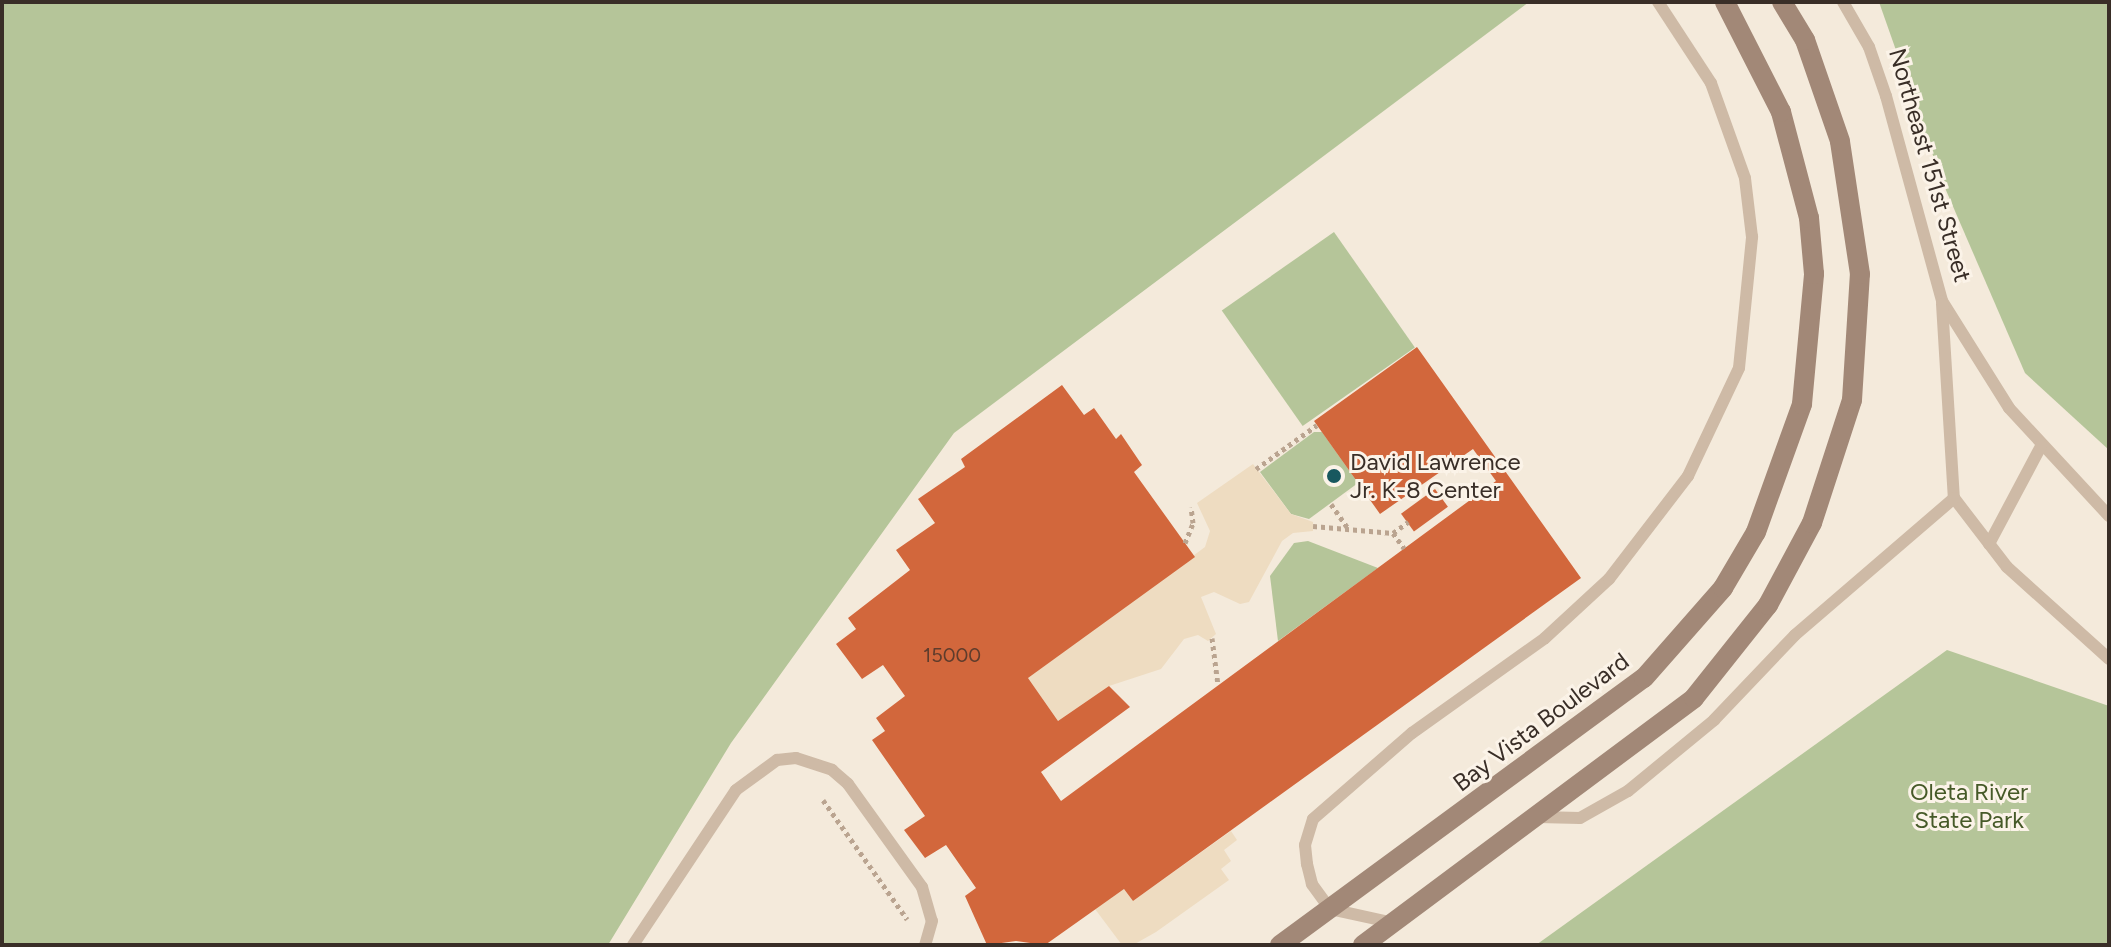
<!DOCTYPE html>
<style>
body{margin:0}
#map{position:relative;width:2111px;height:947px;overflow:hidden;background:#f4eadb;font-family:Figtree,sans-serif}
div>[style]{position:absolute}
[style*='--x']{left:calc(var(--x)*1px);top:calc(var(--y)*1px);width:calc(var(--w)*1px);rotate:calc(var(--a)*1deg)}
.green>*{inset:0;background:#b5c599;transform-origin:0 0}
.plaza>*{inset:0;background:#eedcc1}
.building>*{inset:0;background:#d2673c;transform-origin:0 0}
.path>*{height:5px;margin-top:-2.5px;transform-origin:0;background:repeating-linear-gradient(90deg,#baa490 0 4px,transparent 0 8px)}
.lane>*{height:12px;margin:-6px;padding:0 6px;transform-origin:6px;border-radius:6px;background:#cebaa6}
.secondary>*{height:20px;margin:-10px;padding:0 10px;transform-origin:10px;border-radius:10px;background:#a28877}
.dots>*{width:22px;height:22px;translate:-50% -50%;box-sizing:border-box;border:4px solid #fbf3e8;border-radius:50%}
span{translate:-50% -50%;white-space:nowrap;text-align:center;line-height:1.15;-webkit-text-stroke:6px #fbf3e8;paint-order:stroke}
.number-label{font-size:20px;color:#5f3c2c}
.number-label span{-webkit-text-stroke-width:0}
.street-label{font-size:24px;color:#392e27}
.poi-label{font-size:24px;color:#392e27}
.left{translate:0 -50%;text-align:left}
.park-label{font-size:24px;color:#465a28}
.frame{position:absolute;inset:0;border:4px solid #392e27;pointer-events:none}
</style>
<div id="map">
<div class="green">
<div style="clip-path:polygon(2px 2px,1529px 2px,954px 433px,731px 743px,608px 945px,2px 945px)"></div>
<div style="clip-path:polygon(1879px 2px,2109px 2px,2109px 450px,2025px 373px,1942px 181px)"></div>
<div style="left:1334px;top:232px;width:141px;height:137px;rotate:55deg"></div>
<div style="clip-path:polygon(1314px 432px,1322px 432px,1358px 483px,1309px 519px,1291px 514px,1260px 472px)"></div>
<div style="clip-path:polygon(1308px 541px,1378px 568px,1278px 641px,1270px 576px,1294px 543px)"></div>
<div style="clip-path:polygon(1947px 650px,2109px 706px,2109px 945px,1536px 945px)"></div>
</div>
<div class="plaza">
<div style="clip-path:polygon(1253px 464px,1291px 514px,1313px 522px,1313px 531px,1293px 533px,1282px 541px,1249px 602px,1240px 604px,1214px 592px,1201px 597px,1216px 634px,1208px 641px,1198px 635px,1184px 639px,1161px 669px,1109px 686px,1058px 721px,1028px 678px,1205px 547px,1210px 531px,1197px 503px)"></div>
<div style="clip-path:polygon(1231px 831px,1237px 840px,1224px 850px,1231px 861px,1221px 869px,1229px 880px,1156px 932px,1133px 945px,1122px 945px,1095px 909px,1124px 889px,1133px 901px)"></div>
</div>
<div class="building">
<div style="clip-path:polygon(1417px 347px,1581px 578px,1133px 901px,1124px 889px,1045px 945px,1016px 941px,987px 945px,965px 896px,976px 888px,946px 845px,925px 858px,904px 830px,925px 816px,872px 740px,885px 731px,876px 718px,905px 696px,883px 665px,862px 679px,836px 644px,856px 629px,848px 618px,910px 570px,896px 550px,935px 523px,918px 499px,965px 467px,961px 459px,1062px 385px,1084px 415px,1094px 408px,1116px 439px,1121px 434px,1142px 465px,1134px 472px,1195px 557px,1028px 678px,1058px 721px,1109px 686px,1130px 707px,1041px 772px,1061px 801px,1496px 481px,1473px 449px,1380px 514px,1314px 421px)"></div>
<div style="left:1435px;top:489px;width:22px;height:42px;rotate:54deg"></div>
</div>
<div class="path">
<div style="--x:1256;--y:469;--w:75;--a:-35.8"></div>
<div style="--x:1331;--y:504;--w:29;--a:55"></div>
<div style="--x:1313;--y:526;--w:80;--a:5"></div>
<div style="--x:1393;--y:533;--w:19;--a:54"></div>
<div style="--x:1393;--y:533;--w:19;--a:-36"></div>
<div style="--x:1185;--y:543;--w:22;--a:-68"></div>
<div style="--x:1193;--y:523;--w:16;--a:-97"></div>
<div style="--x:1212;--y:638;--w:47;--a:82.7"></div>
<div style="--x:823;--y:800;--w:146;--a:54.8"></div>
</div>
<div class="lane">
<div style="--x:1843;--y:2;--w:52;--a:60"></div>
<div style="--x:1869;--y:47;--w:52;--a:70.9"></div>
<div style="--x:1886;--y:96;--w:213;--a:74.7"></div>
<div style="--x:1942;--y:301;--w:126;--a:57.9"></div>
<div style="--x:2009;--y:408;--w:147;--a:47.2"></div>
<div style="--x:1942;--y:304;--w:194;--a:86.5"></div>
<div style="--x:1954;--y:498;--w:87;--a:52.5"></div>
<div style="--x:2007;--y:567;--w:137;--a:42"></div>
<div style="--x:1989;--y:544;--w:111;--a:-62"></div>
<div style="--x:1538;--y:817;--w:42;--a:1.4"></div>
<div style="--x:1580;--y:818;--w:55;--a:-29.4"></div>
<div style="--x:1628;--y:791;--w:112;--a:-39.5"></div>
<div style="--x:1714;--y:720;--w:117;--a:-46.4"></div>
<div style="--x:1795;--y:635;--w:210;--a:-40.7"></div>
<div style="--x:1394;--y:923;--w:66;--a:-167.7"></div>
<div style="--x:1330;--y:909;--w:31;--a:-126"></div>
<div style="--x:1312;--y:884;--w:21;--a:-104"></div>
<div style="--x:1307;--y:864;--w:19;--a:-96"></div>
<div style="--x:1305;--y:845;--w:27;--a:-73"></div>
<div style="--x:1313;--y:819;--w:131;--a:-41"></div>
<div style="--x:1412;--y:733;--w:163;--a:-35.5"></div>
<div style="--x:1545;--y:638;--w:87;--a:-42.7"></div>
<div style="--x:1609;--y:579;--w:130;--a:-52.5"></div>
<div style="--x:1688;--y:476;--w:119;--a:-64.7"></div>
<div style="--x:1739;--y:368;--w:132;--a:-84.3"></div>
<div style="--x:1752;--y:237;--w:59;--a:-96.8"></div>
<div style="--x:1745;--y:178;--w:101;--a:-109.7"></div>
<div style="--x:1711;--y:83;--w:97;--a:-123.2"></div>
<div style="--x:633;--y:945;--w:186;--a:-56.4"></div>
<div style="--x:736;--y:790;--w:51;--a:-36.2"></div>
<div style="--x:777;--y:760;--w:19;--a:-6"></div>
<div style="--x:796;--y:758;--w:38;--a:18"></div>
<div style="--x:832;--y:770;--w:21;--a:41"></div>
<div style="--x:848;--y:784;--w:127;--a:54.3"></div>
<div style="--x:922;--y:887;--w:35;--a:74"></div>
<div style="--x:932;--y:921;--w:25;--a:106"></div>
</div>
<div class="secondary">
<div style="--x:1280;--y:945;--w:451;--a:-36.3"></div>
<div style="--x:1644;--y:678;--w:120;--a:-48.7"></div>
<div style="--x:1723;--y:588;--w:65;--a:-59.5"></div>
<div style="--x:1756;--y:532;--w:136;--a:-70.2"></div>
<div style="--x:1802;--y:404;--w:131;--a:-84.7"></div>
<div style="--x:1814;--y:274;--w:56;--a:-95.1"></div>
<div style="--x:1809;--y:218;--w:110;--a:-104.8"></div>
<div style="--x:1781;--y:112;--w:123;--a:-117"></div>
<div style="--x:1363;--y:945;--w:413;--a:-36.7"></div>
<div style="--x:1694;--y:698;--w:119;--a:-51.5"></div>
<div style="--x:1768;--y:605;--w:93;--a:-61.8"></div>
<div style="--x:1812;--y:523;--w:129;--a:-72"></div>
<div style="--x:1852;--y:400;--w:126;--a:-86.4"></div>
<div style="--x:1860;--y:274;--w:134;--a:-98.6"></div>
<div style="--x:1840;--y:141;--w:107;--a:-109.1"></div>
<div style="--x:1805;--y:40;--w:44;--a:-121.2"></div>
</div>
<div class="dots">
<div style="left:1334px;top:476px;background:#18585f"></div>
</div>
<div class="number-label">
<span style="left:952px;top:655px">15000</span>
</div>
<div class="street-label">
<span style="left:1930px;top:165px;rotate:74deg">Northeast 151st Street</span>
<span style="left:1541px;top:722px;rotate:-37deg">Bay Vista Boulevard</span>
</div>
<div class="poi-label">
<span class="left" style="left:1350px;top:476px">David Lawrence<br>Jr. K-8 Center</span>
</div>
<div class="park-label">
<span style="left:1969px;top:806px">Oleta River<br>State Park</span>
</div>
<div class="frame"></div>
</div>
